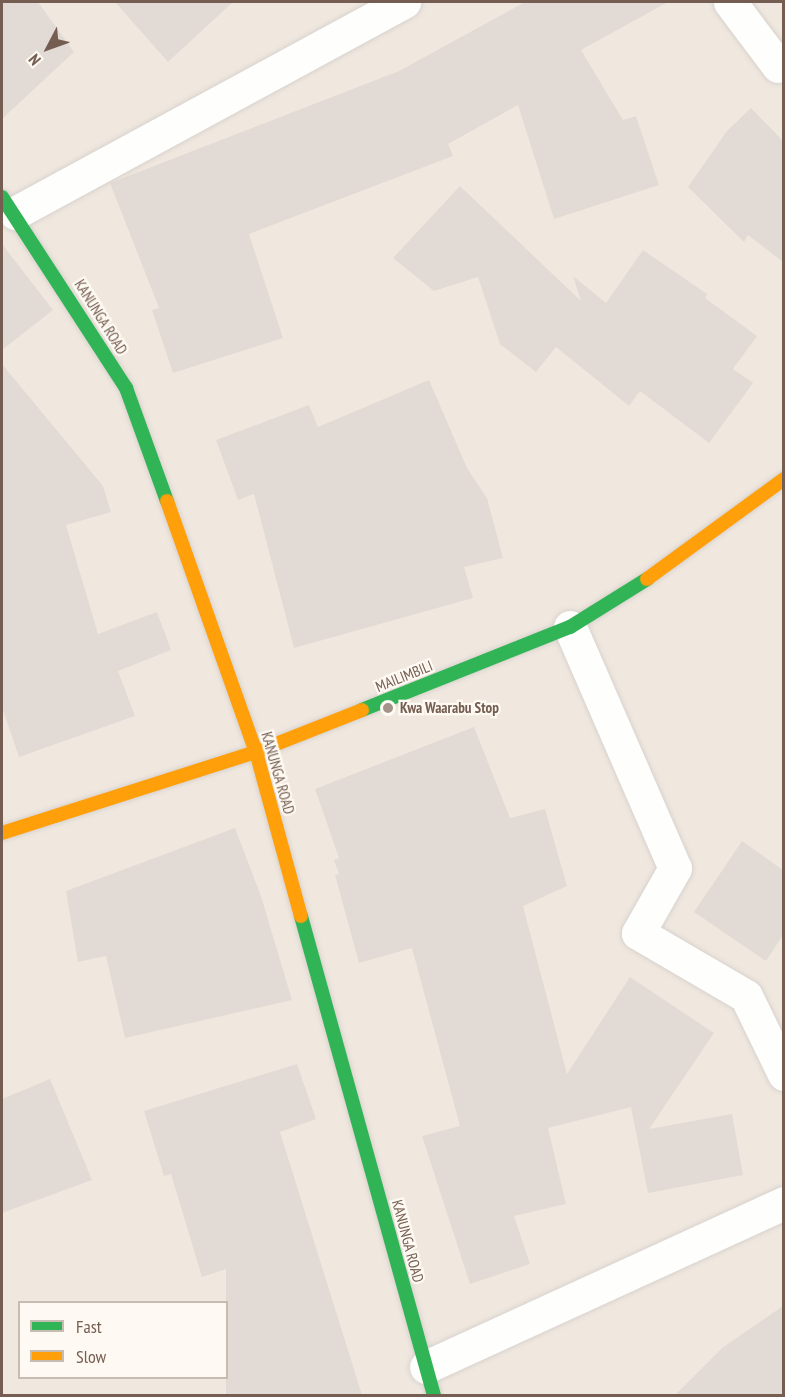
<!DOCTYPE html>
<style>
body{margin:0}
#map{position:relative;width:785px;height:1397px;overflow:hidden;background:#f8f5f0;font-family:"PT Sans Narrow",sans-serif}
div>[style]{position:absolute}
[style*='--x']{left:calc(var(--x)*1px);top:calc(var(--y)*1px);width:calc(var(--w)*1px);rotate:calc(var(--a)*1deg)}
.residential>*{inset:0;background:#f0e8df}
.building>*{inset:0;background:#e2dbd5}
.roads{filter:drop-shadow(0 0 2px #d8d2ce) drop-shadow(0 0 2px #d8d2ce)}
.street>*{height:33px;margin:-16.5px;padding:0 16.5px;transform-origin:16.5px;border-radius:16.5px;background:#fefefd}
.fast>*{height:14px;margin:-7px;padding:0 7px;transform-origin:7px;border-radius:7px;background:#30b455}
.slow>*{height:14px;margin:-7px;padding:0 7px;transform-origin:7px;border-radius:7px;background:#ff9f0a}
.dots>*{width:16px;height:16px;translate:-50% -50%;box-sizing:border-box;border:3px solid #fefaf3;border-radius:50%}
span{translate:-50% -50%;white-space:nowrap;text-align:center;line-height:1.15;-webkit-text-stroke:4.5px #fefaf3;paint-order:stroke}
.street-label{font-size:15px;color:#755e51}
.poi-label{font-size:15px;color:#755e51;font-weight:700}
.left{translate:0 -50%;text-align:left}
.frame{position:absolute;inset:0;border:3px solid #755e51;pointer-events:none}
.legend{position:absolute;left:18px;top:1301px;width:210px;height:78px;box-sizing:border-box;background:#fefaf3;border:2px solid #c7bcb2;margin:0;padding:8px 10px;list-style:none;font-size:18px;color:#755e51}
.legend li{display:flex;align-items:center;gap:12px;height:30px}
.legend b{width:30px;border:2px solid #c7bcb2}
.north{position:absolute;left:18px;top:18px;width:60px;height:60px;-webkit-text-stroke:4px #fefaf3;paint-order:stroke;rotate:229deg;font-size:16px;font-weight:700;line-height:24px;text-align:center;color:#755e51}
.north::after{content:'';display:block;margin:auto;width:21px;height:27px;background:#755e51;clip-path:polygon(50% 0,100% 100%,50% 72%,0 100%)}
</style>
<div id="map">
<div class="residential">
<div style="clip-path:polygon(evenodd,2px 2px,783px 2px,783px 1395px,2px 1396px,2px 2px,20px 1302px,226px 1302px,226px 1378px,20px 1378px,20px 1302px)"></div>
</div>
<div class="building">
<div style="clip-path:polygon(2px 2px,38px 2px,74px 52px,2px 119px)"></div>
<div style="clip-path:polygon(115px 2px,233px 2px,168px 62px)"></div>
<div style="clip-path:polygon(525px 2px,668px 2px,581px 50px,623px 120px,636px 116px,659px 185px,554px 219px,518px 105px,448px 144px,453px 156px,249px 234px,283px 338px,173px 373px,152px 310px,159px 308px,110px 183px,399px 71px)"></div>
<div style="clip-path:polygon(751px 108px,783px 141px,783px 262px,748px 235px,744px 242px,688px 187px,727px 131px)"></div>
<div style="clip-path:polygon(460px 186px,581px 301px,573px 276px,606px 303px,643px 250px,707px 294px,705px 298px,757px 336px,733px 369px,753px 383px,709px 443px,640px 391px,629px 406px,556px 347px,536px 372px,500px 344px,478px 277px,434px 291px,393px 258px)"></div>
<div style="clip-path:polygon(2px 244px,53px 310px,2px 350px)"></div>
<div style="clip-path:polygon(2px 364px,103px 486px,111px 512px,66px 525px,98px 634px,157px 612px,171px 650px,118px 671px,135px 716px,19px 757px,2px 707px)"></div>
<div style="clip-path:polygon(429px 380px,467px 468px,487px 498px,503px 558px,464px 567px,473px 598px,294px 648px,254px 494px,238px 500px,216px 440px,309px 405px,318px 427px)"></div>
<div style="clip-path:polygon(474px 727px,510px 818px,545px 809px,567px 886px,523px 906px,567px 1074px,630px 977px,714px 1033px,649px 1129px,732px 1114px,743px 1175px,648px 1193px,631px 1107px,548px 1128px,566px 1204px,514px 1216px,530px 1264px,470px 1284px,422px 1136px,460px 1126px,412px 948px,359px 963px,335px 875px,339px 874px,334px 860px,339px 858px,315px 789px)"></div>
<div style="clip-path:polygon(235px 828px,261px 896px,292px 1000px,125px 1038px,106px 956px,78px 962px,66px 891px)"></div>
<div style="clip-path:polygon(742px 841px,783px 870px,783px 935px,766px 961px,694px 912px)"></div>
<div style="clip-path:polygon(297px 1064px,316px 1119px,280px 1132px,362px 1395px,226px 1395px,226px 1269px,202px 1277px,171px 1174px,164px 1176px,144px 1111px)"></div>
<div style="clip-path:polygon(50px 1079px,92px 1180px,2px 1213px,2px 1099px)"></div>
<div style="clip-path:polygon(783px 1306px,783px 1395px,675px 1395px,722px 1348px)"></div>
</div>
<div class="roads">
<div class="street">
<div style="--x:730;--y:2;--w:80;--a:53.1"></div>
<div style="--x:15;--y:213;--w:443;--a:-28.5"></div>
<div style="--x:570;--y:627;--w:263;--a:66.5"></div>
<div style="--x:675;--y:868;--w:75;--a:119.6"></div>
<div style="--x:638;--y:933;--w:125;--a:30.3"></div>
<div style="--x:746;--y:996;--w:87;--a:64"></div>
<div style="--x:426;--y:1367;--w:394;--a:-24.6"></div>
</div>
<div class="fast">
<div style="--x:2;--y:197;--w:228;--a:57"></div>
<div style="--x:126;--y:388;--w:120;--a:70.1"></div>
<div style="--x:362;--y:710;--w:224;--a:-21.8"></div>
<div style="--x:570;--y:627;--w:91;--a:-31.9"></div>
<div style="--x:301;--y:916;--w:498;--a:74.5"></div>
</div>
<div class="slow">
<div style="--x:167;--y:501;--w:266;--a:70.5"></div>
<div style="--x:256;--y:752;--w:170;--a:74.7"></div>
<div style="--x:647;--y:579;--w:170;--a:-36.1"></div>
<div style="--x:2;--y:833;--w:267;--a:-17.7"></div>
<div style="--x:256;--y:752;--w:114;--a:-21.6"></div>
</div>
</div>
<div class="dots">
<div style="left:388px;top:708px;background:#a39389"></div>
</div>
<div class="street-label">
<span style="left:101px;top:317px;rotate:58deg">KANUNGA ROAD</span>
<span style="left:404px;top:676px;rotate:-22deg">MAILIMBILI</span>
<span style="left:278px;top:773px;rotate:74deg">KANUNGA ROAD</span>
<span style="left:408px;top:1241px;rotate:75deg">KANUNGA ROAD</span>
</div>
<div class="poi-label">
<span class="left" style="left:400px;top:708px">Kwa Waarabu Stop</span>
</div>
<div class="frame"></div>
<ul class="legend">
<li><b style="height:8px;background:#30b455"></b>Fast</li>
<li><b style="height:8px;background:#ff9f0a"></b>Slow</li>
</ul>
<div class="north">N</div>
</div>
